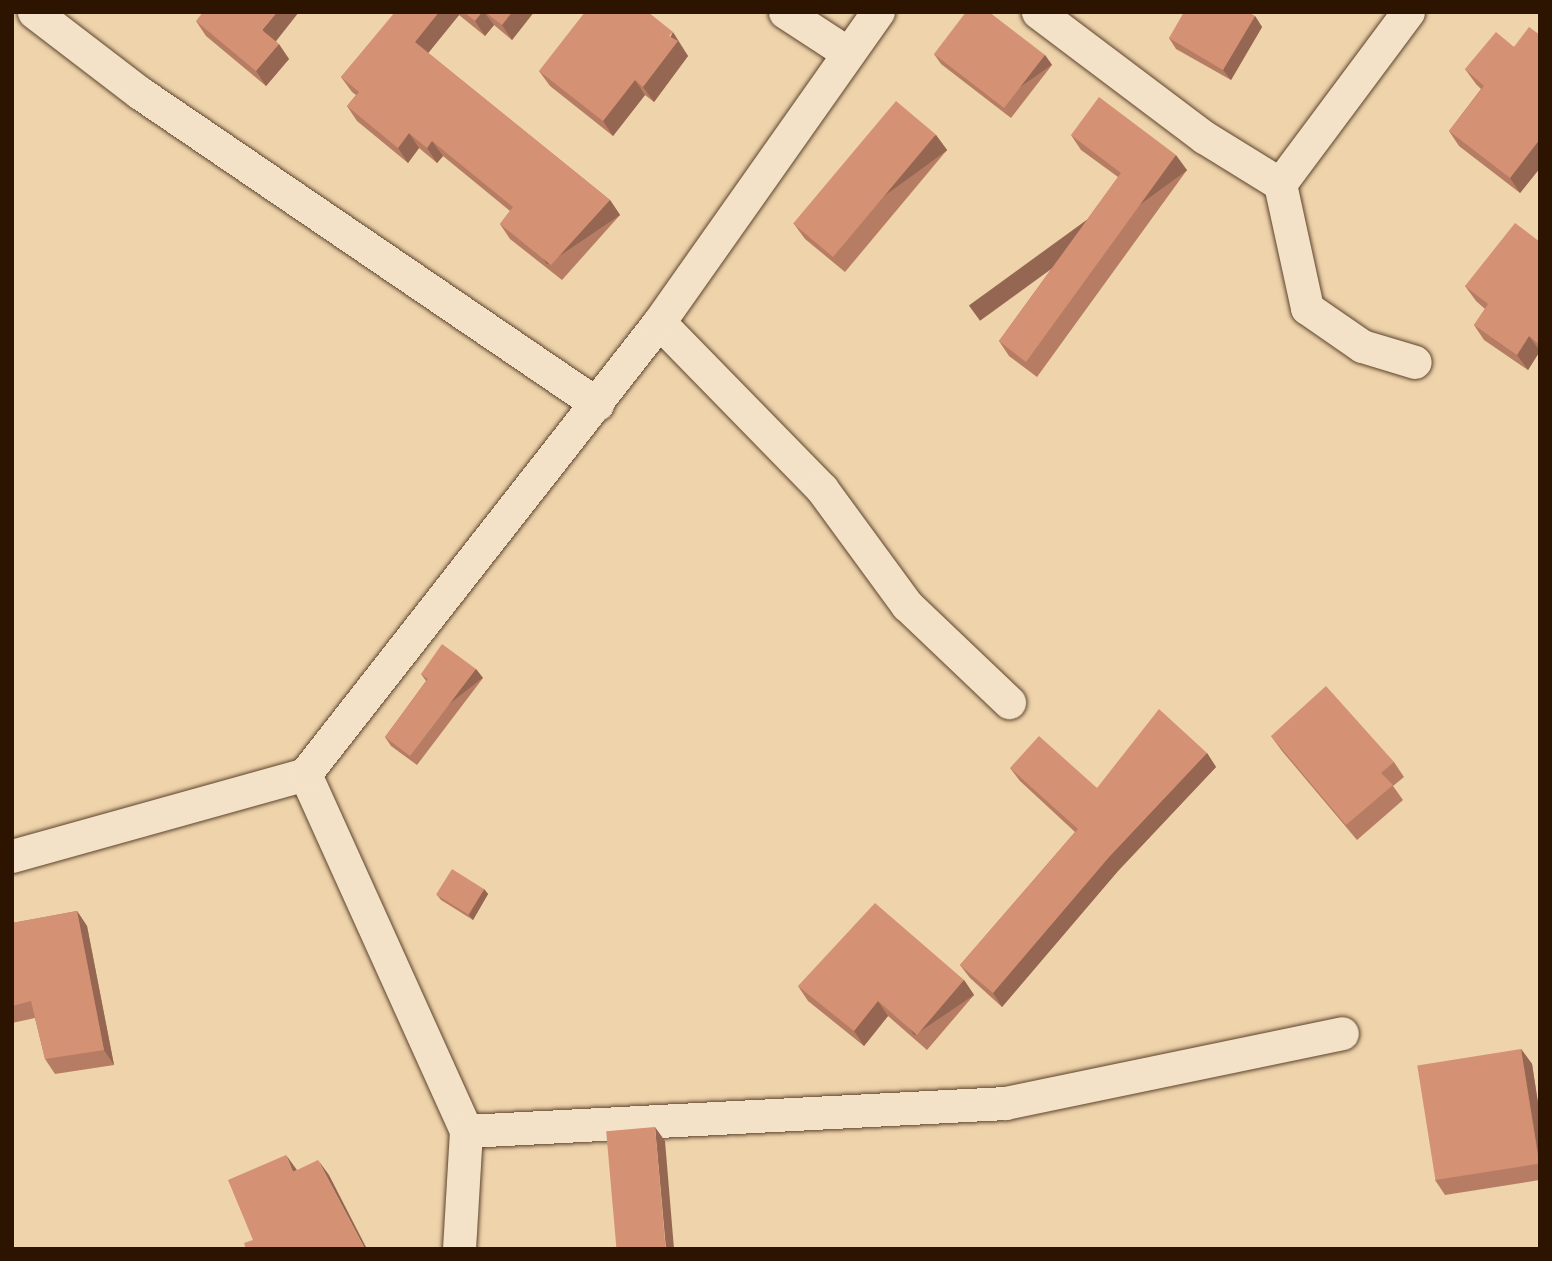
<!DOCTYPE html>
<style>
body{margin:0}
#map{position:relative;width:1552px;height:1261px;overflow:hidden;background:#eed3ab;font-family:Cardo,serif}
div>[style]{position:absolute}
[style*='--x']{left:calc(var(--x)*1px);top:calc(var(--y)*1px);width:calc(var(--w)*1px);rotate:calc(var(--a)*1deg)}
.roads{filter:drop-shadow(0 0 2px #5d442c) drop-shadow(0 0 2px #5d442c)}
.minor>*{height:33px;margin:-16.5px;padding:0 16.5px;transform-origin:16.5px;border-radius:16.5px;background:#f4e2c8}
.wall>*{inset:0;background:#b77d64}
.shaded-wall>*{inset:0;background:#956651;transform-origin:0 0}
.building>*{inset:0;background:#d59174;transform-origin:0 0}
span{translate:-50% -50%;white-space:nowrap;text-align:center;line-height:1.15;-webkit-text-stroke:5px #f4e2c8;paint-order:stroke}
.frame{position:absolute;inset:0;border:14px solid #2d1401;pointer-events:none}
</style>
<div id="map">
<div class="roads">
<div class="minor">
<div style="--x:34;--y:12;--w:133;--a:37.4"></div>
<div style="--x:140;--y:93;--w:553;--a:34.24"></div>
<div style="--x:785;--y:12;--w:75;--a:33.1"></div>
<div style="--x:1038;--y:12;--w:208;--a:37"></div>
<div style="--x:1204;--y:137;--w:89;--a:31.7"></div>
<div style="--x:1408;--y:12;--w:214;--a:126.7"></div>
<div style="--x:1280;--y:184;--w:127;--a:77.7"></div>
<div style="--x:1307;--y:308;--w:67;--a:34.6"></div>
<div style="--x:1362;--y:346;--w:55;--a:16.8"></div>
<div style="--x:659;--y:322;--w:233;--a:45.7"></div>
<div style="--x:822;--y:489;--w:144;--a:53.8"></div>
<div style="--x:907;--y:605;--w:141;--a:43.6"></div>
<div style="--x:305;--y:774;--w:392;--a:65.7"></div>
<div style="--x:466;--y:1131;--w:118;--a:93.4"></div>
<div style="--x:12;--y:856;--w:304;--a:-15.6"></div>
<div style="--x:305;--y:774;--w:574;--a:-51.93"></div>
<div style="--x:659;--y:322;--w:380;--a:-54.8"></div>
<div style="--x:466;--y:1131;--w:540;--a:-2.97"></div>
<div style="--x:1005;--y:1103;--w:344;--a:-11.7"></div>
</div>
</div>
<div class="wall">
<div style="clip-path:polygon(396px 12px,534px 12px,512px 40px,494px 25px,485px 36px,459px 15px,428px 53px,610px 200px,620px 215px,562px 280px,510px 239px,500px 224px,510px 211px,443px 156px,437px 163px,419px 148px,408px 163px,357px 121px,347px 106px,356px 95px,352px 92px,341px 77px)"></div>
<div style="clip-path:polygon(1255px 16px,1262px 27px,1231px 80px,1176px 49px,1169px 38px)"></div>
<div style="clip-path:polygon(196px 21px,276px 41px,289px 59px,266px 86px,206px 36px)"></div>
<div style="clip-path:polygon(1540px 35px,1540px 168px,1520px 193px,1459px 146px,1449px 131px,1481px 89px,1476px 84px,1465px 69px)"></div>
<div style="clip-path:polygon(683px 47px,682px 48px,688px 56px,654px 102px,645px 95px,613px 136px,550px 86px,539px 71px)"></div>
<div style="clip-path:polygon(934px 54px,1045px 55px,1052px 65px,1011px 118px,941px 64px)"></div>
<div style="clip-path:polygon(936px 135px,947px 150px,845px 272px,805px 239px,794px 224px)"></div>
<div style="clip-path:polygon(1071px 135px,1187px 170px,1037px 377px,1009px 356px,999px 341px,1118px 177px,1081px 150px)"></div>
<div style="clip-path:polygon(1540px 242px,1540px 351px,1528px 370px,1484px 340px,1474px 325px,1485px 309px,1476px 301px,1465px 286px)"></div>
<div style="clip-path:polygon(476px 669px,483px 678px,417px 765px,391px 746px,385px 737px,426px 681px,421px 674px)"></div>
<div style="clip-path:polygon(1271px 736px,1394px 762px,1404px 777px,1393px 786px,1403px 800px,1357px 840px,1282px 751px)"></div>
<div style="clip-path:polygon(1207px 753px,1216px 767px,1118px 871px,1002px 1007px,970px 978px,960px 965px,1075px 832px,1020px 781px,1010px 768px,1097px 788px)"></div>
<div style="clip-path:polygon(484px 889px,488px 894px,473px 920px,441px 900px,437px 895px)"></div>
<div style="clip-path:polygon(77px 911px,87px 926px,114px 1065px,55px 1074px,45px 1059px,35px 1018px,12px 1023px,12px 923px)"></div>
<div style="clip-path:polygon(964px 980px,974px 995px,927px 1050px,888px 1016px,864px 1046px,808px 1001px,798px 986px)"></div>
<div style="clip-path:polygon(1521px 1049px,1532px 1064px,1540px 1116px,1540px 1180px,1445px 1195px,1435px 1180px)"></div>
</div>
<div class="shaded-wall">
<div style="clip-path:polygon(277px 12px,299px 12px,273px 45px,262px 30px)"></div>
<div style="clip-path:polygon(439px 12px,457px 12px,459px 15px,425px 57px,415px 42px)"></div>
<div style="clip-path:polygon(482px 12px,484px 12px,494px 25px,485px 36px,475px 21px)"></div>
<div style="clip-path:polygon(512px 12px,534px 12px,512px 40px,502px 25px)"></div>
<div style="clip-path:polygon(1255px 16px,1262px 27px,1231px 80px,1223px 70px)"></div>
<div style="clip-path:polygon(673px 32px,688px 56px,654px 102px,643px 87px)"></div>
<div style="clip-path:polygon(279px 44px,289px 59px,266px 86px,256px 71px)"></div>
<div style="left:1045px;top:55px;width:12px;height:67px;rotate:55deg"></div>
<div style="clip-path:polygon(635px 80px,645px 95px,613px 136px,603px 121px)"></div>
<div style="clip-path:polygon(409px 133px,419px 148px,408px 163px,398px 148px)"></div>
<div style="left:936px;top:135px;width:19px;height:159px;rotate:54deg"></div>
<div style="clip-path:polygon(1540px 139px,1540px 168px,1520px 193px,1510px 178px)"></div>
<div style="clip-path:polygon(432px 141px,443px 156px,437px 163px,427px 148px)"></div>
<div style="left:1176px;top:155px;width:19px;height:256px;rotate:54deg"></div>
<div style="left:610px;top:200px;width:18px;height:88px;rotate:56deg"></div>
<div style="clip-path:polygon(1529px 336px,1540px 351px,1528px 370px,1517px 355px)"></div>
<div style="left:476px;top:669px;width:11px;height:109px;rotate:52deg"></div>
<div style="clip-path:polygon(1207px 753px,1216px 767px,1118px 871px,1002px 1007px,993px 993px,1109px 857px)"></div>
<div style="clip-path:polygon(484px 889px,488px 894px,473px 920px,469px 915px)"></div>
<div style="clip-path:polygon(77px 911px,87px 926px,114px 1065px,104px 1050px)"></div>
<div style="left:964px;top:980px;width:18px;height:72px;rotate:56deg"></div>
<div style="clip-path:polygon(878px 1001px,888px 1016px,864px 1046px,854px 1031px)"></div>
<div style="clip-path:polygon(1521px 1049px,1532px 1064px,1540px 1116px,1540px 1165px)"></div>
<div style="clip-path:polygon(655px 1127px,665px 1141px,674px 1249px,666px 1249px)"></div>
<div style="clip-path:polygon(286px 1155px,297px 1170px,293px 1172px)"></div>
<div style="clip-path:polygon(318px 1160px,329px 1175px,367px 1249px,365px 1249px)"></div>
</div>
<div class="building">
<div style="clip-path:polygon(203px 12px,277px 12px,262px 30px,279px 44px,256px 71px,196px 21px)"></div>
<div style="clip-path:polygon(395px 12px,439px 12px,415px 42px,610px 200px,551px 265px,500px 224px,513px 207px,432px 141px,427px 148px,409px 133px,398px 148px,347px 106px,359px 92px,341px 77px)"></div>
<div style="clip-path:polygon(464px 12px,482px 12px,475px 21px)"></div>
<div style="clip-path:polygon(485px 12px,512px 12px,502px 25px)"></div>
<div style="clip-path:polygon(585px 12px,648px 12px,673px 32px,669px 36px,678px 41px,643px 87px,635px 80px,603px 121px,539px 71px)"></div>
<div style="clip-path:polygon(966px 12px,989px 12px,1045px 55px,1004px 108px,934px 54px)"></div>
<div style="clip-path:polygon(1184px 12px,1248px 12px,1255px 16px,1223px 70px,1169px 38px)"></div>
<div style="clip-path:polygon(1529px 27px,1540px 35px,1540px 139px,1510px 178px,1449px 131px,1484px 86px,1465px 69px,1496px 32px,1514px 47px)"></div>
<div style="clip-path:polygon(1099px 97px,1176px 155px,1026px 362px,999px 341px,1121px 173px,1071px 135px)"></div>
<div style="left:896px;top:101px;width:52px;height:160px;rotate:40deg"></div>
<div style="clip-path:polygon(1515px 223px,1540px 242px,1540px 345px,1529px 336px,1517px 355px,1474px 325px,1488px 304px,1465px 286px)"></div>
<div style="clip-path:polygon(442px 644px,476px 669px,410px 756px,385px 737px,428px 679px,421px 674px)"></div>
<div style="clip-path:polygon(1326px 686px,1394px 762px,1381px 773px,1393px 785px,1346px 825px,1271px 736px)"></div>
<div style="clip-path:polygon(1159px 709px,1207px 753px,1109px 857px,993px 993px,960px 965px,1078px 829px,1010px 768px,1039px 736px,1097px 788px)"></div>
<div style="left:452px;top:869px;width:38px;height:30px;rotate:32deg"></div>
<div style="clip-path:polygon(875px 903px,964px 980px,917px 1035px,878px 1001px,854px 1031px,798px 986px)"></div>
<div style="clip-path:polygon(77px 911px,104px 1050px,45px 1059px,31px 1001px,12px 1006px,12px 923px)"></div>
<div style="left:1521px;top:1049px;width:116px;height:105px;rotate:81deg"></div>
<div style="left:655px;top:1127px;width:122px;height:49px;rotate:85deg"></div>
<div style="clip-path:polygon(286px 1155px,293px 1172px,318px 1160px,365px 1249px,246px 1249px,244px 1243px,253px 1240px,228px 1180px)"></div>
</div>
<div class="frame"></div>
</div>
